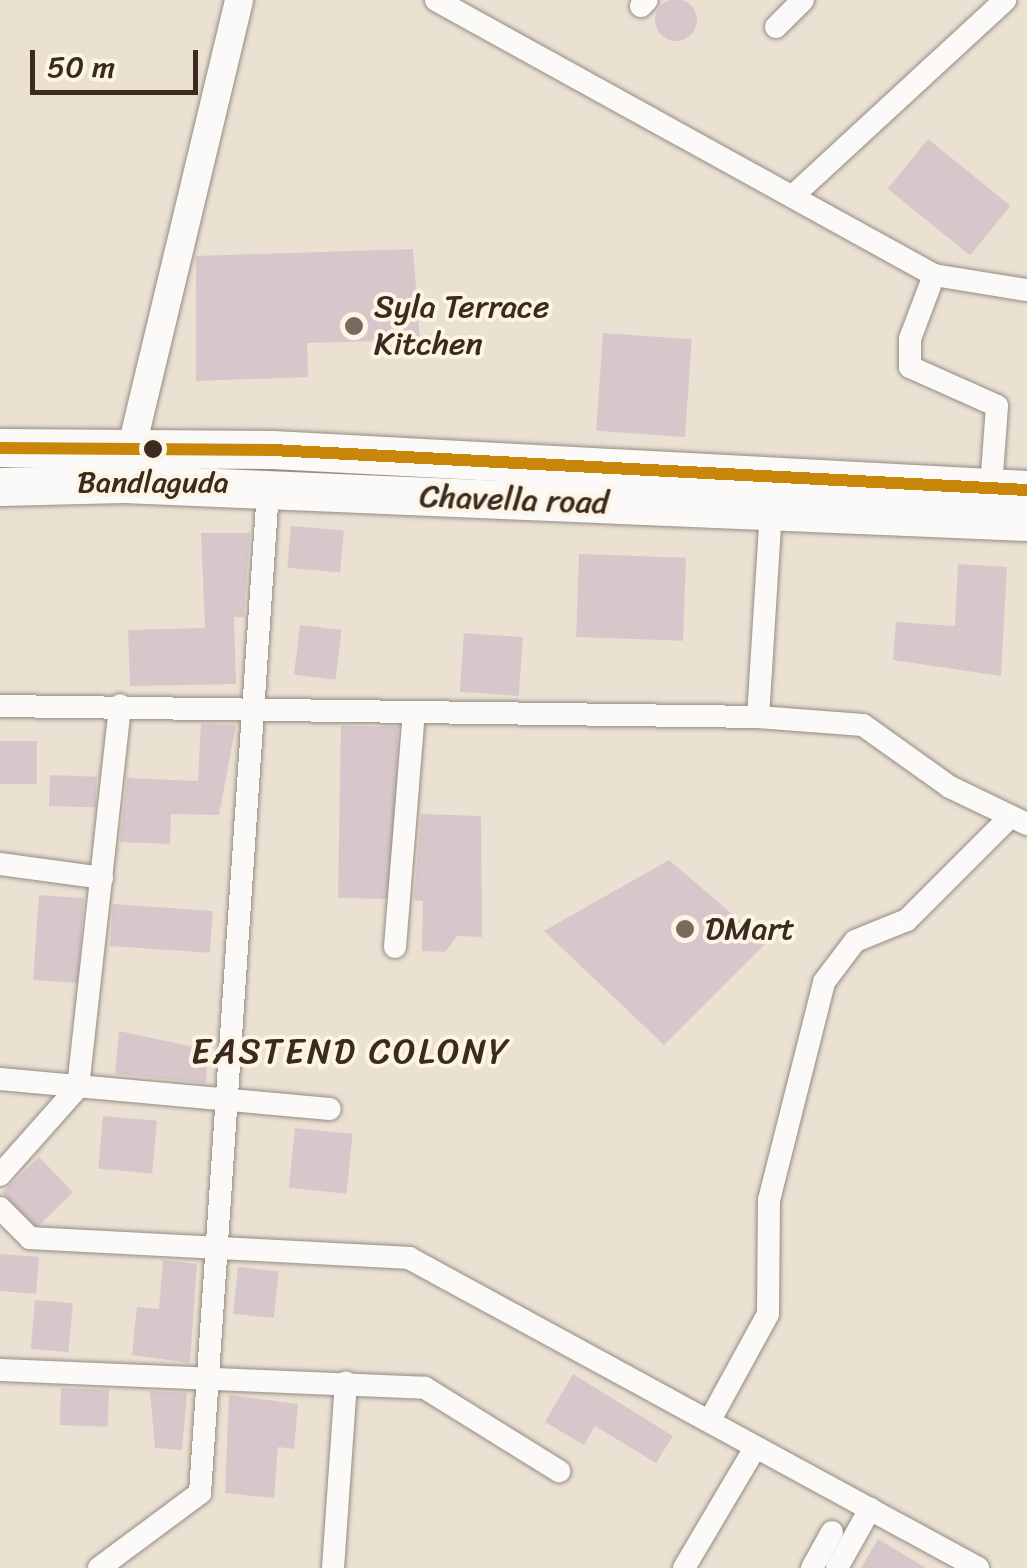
<!DOCTYPE html>
<style>
body{margin:0}
#map{position:relative;width:1027px;height:1568px;overflow:hidden;background:#eae1d3;font-family:Sriracha,sans-serif}
div>[style]{position:absolute}
[style*='--x']{left:calc(var(--x)*1px);top:calc(var(--y)*1px);width:calc(var(--w)*1px);rotate:calc(var(--a)*1deg)}
.building>*{inset:0;background:#d7c7cb;transform-origin:0 0}
.round{border-radius:50%}
.roads{filter:drop-shadow(0 0 2px #948c83) drop-shadow(0 0 2px #948c83)}
.minor>*{height:22px;margin:-11px;padding:0 11px;transform-origin:11px;border-radius:11px;background:#fcfaf8}
.tertiary>*{height:28px;margin:-14px;padding:0 14px;transform-origin:14px;border-radius:14px;background:#fcfaf8}
.trunk>*{height:38px;margin:-19px;padding:0 19px;transform-origin:19px;border-radius:19px;background:#fcfaf8}
.bus-1>*{height:12px;margin:-6px;padding:0 6px;transform-origin:6px;border-radius:6px;background:#c88708}
.dots>*{width:28px;height:28px;translate:-50% -50%;box-sizing:border-box;border:5px solid #fcf5e5;border-radius:50%}
span{translate:-50% -50%;white-space:nowrap;text-align:center;line-height:1.15;-webkit-text-stroke:8px #fcf5e5;paint-order:stroke}
.bus-label{font-size:30px;color:#3b2a1e}
.poi-label{font-size:32px;color:#3b2a1e}
.left{translate:0 -50%;text-align:left}
.street-label{font-size:32px;color:#3b2a1e}
.neighbourhood-label{font-size:35px;color:#3b2a1e;letter-spacing:2.5px}
.scale{position:absolute;left:30px;top:50px;width:168px;height:45px;box-sizing:border-box;border:5px solid #3b2a1e;border-top:0;padding-left:12px;font-size:30px;line-height:35px;white-space:nowrap;color:#3b2a1e;-webkit-text-stroke:8px #fcf5e5;paint-order:stroke}
</style>
<div id="map">
<div class="building">
<div class="round" style="left:655px;top:-1px;width:42px;height:42px"></div>
<div style="left:928px;top:139px;width:106px;height:64px;rotate:39deg"></div>
<div style="clip-path:polygon(413px 249px,420px 340px,307px 343px,308px 377px,196px 381px,196px 256px)"></div>
<div style="left:603px;top:333px;width:89px;height:98px;rotate:4deg"></div>
<div style="left:291px;top:526px;width:53px;height:42px;rotate:5deg"></div>
<div style="clip-path:polygon(201px 533px,250px 533px,244px 617px,234px 617px,236px 684px,130px 686px,128px 630px,205px 628px)"></div>
<div style="left:579px;top:554px;width:107px;height:83px;rotate:2deg"></div>
<div style="clip-path:polygon(958px 564px,1007px 567px,1001px 676px,893px 660px,896px 622px,955px 626px)"></div>
<div style="left:300px;top:625px;width:42px;height:50px;rotate:7deg"></div>
<div style="left:464px;top:633px;width:59px;height:59px;rotate:4deg"></div>
<div style="clip-path:polygon(201px 724px,236px 725px,219px 815px,171px 814px,170px 844px,120px 842px,127px 778px,198px 781px)"></div>
<div style="left:341px;top:726px;width:57px;height:172px;rotate:1deg"></div>
<div style="left:37px;top:741px;width:43px;height:37px;rotate:90deg"></div>
<div style="left:50px;top:775px;width:47px;height:31px;rotate:2deg"></div>
<div style="clip-path:polygon(421px 814px,481px 816px,482px 937px,457px 936px,445px 952px,422px 951px,423px 901px,414px 900px)"></div>
<div style="clip-path:polygon(669px 860px,766px 943px,664px 1045px,544px 931px)"></div>
<div style="left:39px;top:895px;width:45px;height:85px;rotate:4deg"></div>
<div style="left:113px;top:904px;width:100px;height:42px;rotate:4deg"></div>
<div style="clip-path:polygon(119px 1031px,208px 1050px,206px 1083px,115px 1074px)"></div>
<div style="left:103px;top:1116px;width:54px;height:53px;rotate:5deg"></div>
<div style="left:295px;top:1128px;width:58px;height:60px;rotate:6deg"></div>
<div style="left:39px;top:1157px;width:49px;height:51px;rotate:46deg"></div>
<div style="left:0;top:1254px;width:39px;height:37px;rotate:4deg"></div>
<div style="clip-path:polygon(163px 1260px,197px 1264px,190px 1363px,132px 1355px,137px 1307px,159px 1309px)"></div>
<div style="left:238px;top:1267px;width:41px;height:47px;rotate:6deg"></div>
<div style="left:35px;top:1300px;width:38px;height:49px;rotate:5deg"></div>
<div style="clip-path:polygon(573px 1374px,673px 1436px,656px 1463px,595px 1426px,584px 1445px,545px 1422px)"></div>
<div style="left:61px;top:1388px;width:48px;height:37px;rotate:2deg"></div>
<div style="clip-path:polygon(150px 1391px,187px 1393px,182px 1450px,155px 1448px)"></div>
<div style="clip-path:polygon(229px 1395px,298px 1404px,294px 1449px,278px 1447px,274px 1498px,225px 1493px)"></div>
<div style="clip-path:polygon(878px 1539px,926px 1568px,861px 1568px)"></div>
</div>
<div class="roads">
<div class="minor">
<div style="--x:436;--y:0;--w:569;--a:28.91"></div>
<div style="--x:934;--y:275;--w:94;--a:9.2"></div>
<div style="--x:641;--y:6;--w:8;--a:-45"></div>
<div style="--x:776;--y:27;--w:38;--a:-45"></div>
<div style="--x:795;--y:194;--w:286;--a:-42.7"></div>
<div style="--x:934;--y:275;--w:68;--a:110.6"></div>
<div style="--x:910;--y:339;--w:28;--a:90"></div>
<div style="--x:910;--y:367;--w:95;--a:24.1"></div>
<div style="--x:997;--y:406;--w:82;--a:94.2"></div>
<div style="--x:0;--y:706;--w:758;--a:0.83"></div>
<div style="--x:758;--y:717;--w:207;--a:-86.4"></div>
<div style="--x:758;--y:717;--w:105;--a:4.4"></div>
<div style="--x:863;--y:725;--w:107;--a:35.5"></div>
<div style="--x:950;--y:787;--w:85;--a:25.7"></div>
<div style="--x:0;--y:864;--w:103;--a:7.8"></div>
<div style="--x:395;--y:947;--w:235;--a:-85.4"></div>
<div style="--x:0;--y:1079;--w:331;--a:5.2"></div>
<div style="--x:0;--y:1175;--w:118;--a:-48.4"></div>
<div style="--x:78;--y:1087;--w:384;--a:-83.7"></div>
<div style="--x:0;--y:1208;--w:42;--a:45"></div>
<div style="--x:30;--y:1238;--w:380;--a:3"></div>
<div style="--x:409;--y:1258;--w:648;--a:28.58"></div>
<div style="--x:0;--y:1370;--w:425;--a:2.4"></div>
<div style="--x:425;--y:1388;--w:158;--a:31.8"></div>
<div style="--x:710;--y:1420;--w:121;--a:-61.3"></div>
<div style="--x:768;--y:1314;--w:114;--a:-89.5"></div>
<div style="--x:769;--y:1200;--w:225;--a:-75.8"></div>
<div style="--x:824;--y:982;--w:51;--a:-52.9"></div>
<div style="--x:855;--y:941;--w:56;--a:-22"></div>
<div style="--x:907;--y:920;--w:141;--a:-45"></div>
<div style="--x:99;--y:1568;--w:126;--a:-36.6"></div>
<div style="--x:200;--y:1493;--w:1005;--a:-86.12"></div>
<div style="--x:333;--y:1568;--w:186;--a:-86"></div>
<div style="--x:684;--y:1568;--w:139;--a:-59.4"></div>
<div style="--x:812;--y:1568;--w:41;--a:-60.9"></div>
<div style="--x:837;--y:1568;--w:68;--a:-60.8"></div>
</div>
<div class="tertiary">
<div style="--x:128;--y:463;--w:476;--a:-76.5"></div>
</div>
<div class="trunk">
<div style="--x:0;--y:448;--w:273;--a:0.4"></div>
<div style="--x:273;--y:450;--w:755;--a:3.04"></div>
<div style="--x:0;--y:487;--w:124;--a:-1.4"></div>
<div style="--x:124;--y:484;--w:904;--a:2.41"></div>
</div>
</div>
<div class="bus-1">
<div style="--x:0;--y:448;--w:273;--a:0.4"></div>
<div style="--x:273;--y:450;--w:755;--a:3.04"></div>
</div>
<div class="dots">
<div style="left:354px;top:326px;background:#786a5d"></div>
<div style="left:153px;top:449px;background:#3b2a1e"></div>
<div style="left:685px;top:929px;background:#786a5d"></div>
</div>
<div class="bus-label">
<span style="left:153px;top:482px">Bandlaguda</span>
</div>
<div class="poi-label">
<span class="left" style="left:374px;top:326px">Syla Terrace<br>Kitchen</span>
<span class="left" style="left:705px;top:929px">DMart</span>
</div>
<div class="street-label">
<span style="left:514px;top:500px;rotate:2deg">Chavella road</span>
</div>
<div class="neighbourhood-label">
<span style="left:351px;top:1051px">EASTEND COLONY</span>
</div>
<div class="scale">50 m</div>
</div>
